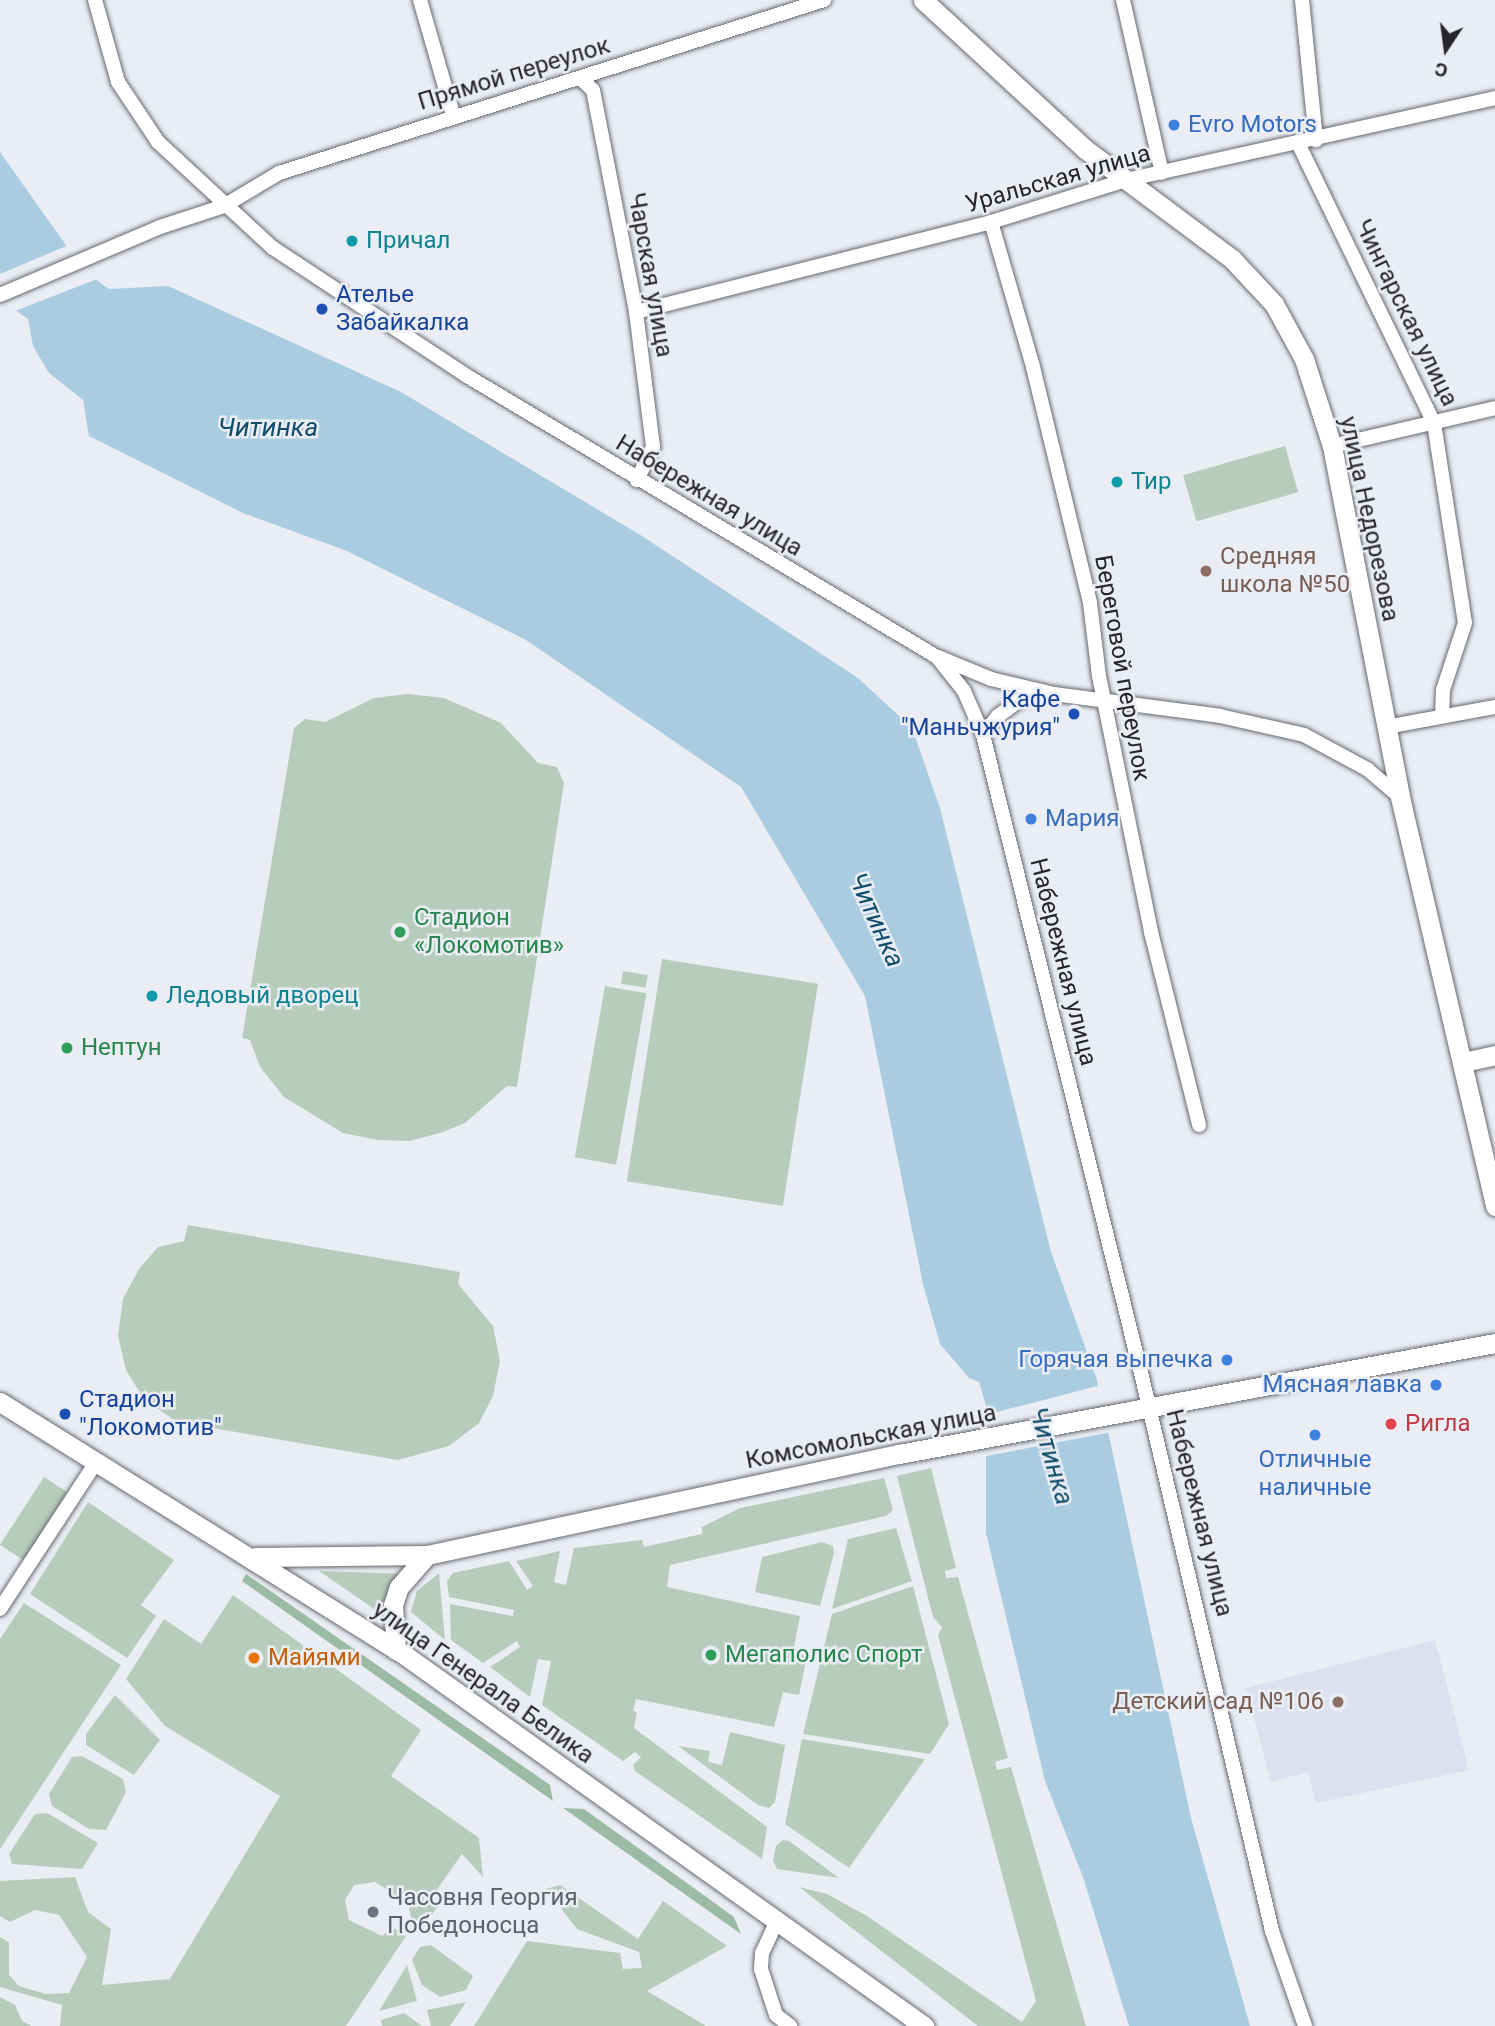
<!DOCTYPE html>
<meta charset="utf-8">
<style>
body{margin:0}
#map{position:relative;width:1495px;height:2026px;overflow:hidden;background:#ebedf5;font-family:Roboto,sans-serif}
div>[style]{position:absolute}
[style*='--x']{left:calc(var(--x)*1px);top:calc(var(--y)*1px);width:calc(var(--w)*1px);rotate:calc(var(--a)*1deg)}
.built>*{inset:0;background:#dde0ef}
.green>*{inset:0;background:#b6cdbb;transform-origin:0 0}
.forest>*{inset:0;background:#9cbba4}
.water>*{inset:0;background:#aacce1}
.pier>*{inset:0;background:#ebedf5}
.roads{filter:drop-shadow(0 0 2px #67686f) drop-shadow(0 0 2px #67686f)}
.street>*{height:14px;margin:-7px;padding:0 7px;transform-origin:7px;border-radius:7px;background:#fff}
.secondary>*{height:19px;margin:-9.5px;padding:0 9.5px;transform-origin:9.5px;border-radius:9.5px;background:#fff}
.dots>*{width:19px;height:19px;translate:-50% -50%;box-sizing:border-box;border:4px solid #ebedf5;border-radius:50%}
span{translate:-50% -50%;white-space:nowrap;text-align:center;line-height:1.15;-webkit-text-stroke:5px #ebedf5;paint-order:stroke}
.street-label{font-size:24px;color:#262629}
.shop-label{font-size:24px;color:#366cbe}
.left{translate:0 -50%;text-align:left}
.right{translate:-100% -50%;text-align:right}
.culture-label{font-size:24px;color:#0d838f}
.transit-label{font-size:24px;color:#164399}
.education-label{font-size:24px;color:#785e54}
.leisure-label{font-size:24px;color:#27864d}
.health-label{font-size:24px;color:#be3a42}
.food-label{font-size:24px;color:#c56008}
.worship-label{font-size:24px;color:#5b616d}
.water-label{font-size:26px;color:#104d6a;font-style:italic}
.north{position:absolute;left:1411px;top:14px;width:70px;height:70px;-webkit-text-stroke:5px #ebedf5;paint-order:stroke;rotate:193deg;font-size:19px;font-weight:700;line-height:28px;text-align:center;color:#262629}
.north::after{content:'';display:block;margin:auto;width:24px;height:32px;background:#262629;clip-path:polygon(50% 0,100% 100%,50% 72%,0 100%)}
</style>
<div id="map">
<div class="built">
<div style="clip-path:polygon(1435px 1640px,1469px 1770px,1316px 1803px,1308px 1772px,1271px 1782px,1246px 1688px)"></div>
</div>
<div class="green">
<div style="left:1285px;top:446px;width:48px;height:106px;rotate:74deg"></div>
<div style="clip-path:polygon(408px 694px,444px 698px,501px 723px,538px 763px,557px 767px,564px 783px,517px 1087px,507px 1086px,465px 1123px,440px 1133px,410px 1141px,378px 1140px,343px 1133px,284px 1097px,260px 1067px,250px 1040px,242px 1038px,294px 728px,305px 719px,325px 722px,374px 698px)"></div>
<div style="left:662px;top:959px;width:158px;height:225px;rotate:9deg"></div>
<div style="left:623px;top:971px;width:25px;height:13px;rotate:9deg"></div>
<div style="left:605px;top:986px;width:42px;height:174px;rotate:10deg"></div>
<div style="clip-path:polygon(188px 1225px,460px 1272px,458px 1284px,493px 1326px,500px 1361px,493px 1396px,479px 1423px,449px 1446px,398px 1460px,177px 1422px,144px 1399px,126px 1370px,118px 1336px,123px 1299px,139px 1269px,158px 1247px,184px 1241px)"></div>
<div style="clip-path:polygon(931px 1468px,956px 1568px,945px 1571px,946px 1578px,958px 1577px,1008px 1758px,995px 1762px,997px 1770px,1011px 1767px,1086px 2026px,978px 2026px,799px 1887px,827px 1894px,867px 1916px,1022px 2022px,1036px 2001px,938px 1635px,942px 1627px,933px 1617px,897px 1476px)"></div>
<div style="left:44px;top:1477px;width:30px;height:81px;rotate:33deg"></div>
<div style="clip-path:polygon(884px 1478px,893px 1510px,886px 1516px,670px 1565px,667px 1587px,800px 1616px,793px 1652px,807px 1656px,799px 1695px,783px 1692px,774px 1727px,636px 1699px,633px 1711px,637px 1712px,634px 1728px,767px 1827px,762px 1859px,635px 1771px,633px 1765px,641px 1757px,635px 1752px,623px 1761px,542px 1705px,551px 1661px,538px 1659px,530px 1697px,490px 1667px,520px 1647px,517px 1641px,483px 1663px,451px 1640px,450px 1604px,513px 1616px,514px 1610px,449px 1597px,447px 1581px,453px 1573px,509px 1561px,527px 1590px,533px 1586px,516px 1561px,560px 1551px,554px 1582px,566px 1585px,574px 1548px,642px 1540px,644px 1547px,702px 1534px,702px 1527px,740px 1508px)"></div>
<div style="clip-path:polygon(88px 1502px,174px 1560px,141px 1605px,156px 1616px,127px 1658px,30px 1594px)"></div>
<div style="clip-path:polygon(896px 1528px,912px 1581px,832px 1609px,848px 1539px)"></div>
<div style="clip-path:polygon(822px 1542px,833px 1546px,834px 1553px,820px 1606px,755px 1592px,762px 1557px)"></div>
<div style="clip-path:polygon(319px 1571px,407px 1574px,386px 1617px)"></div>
<div style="clip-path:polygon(439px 1573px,445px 1640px,411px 1612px,417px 1591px)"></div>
<div style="clip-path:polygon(913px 1586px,949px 1724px,930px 1754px,803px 1734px,832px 1614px)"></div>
<div style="clip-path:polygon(233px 1595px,421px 1730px,391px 1776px,479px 1838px,483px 1877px,462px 1854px,431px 1898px,438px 1906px,426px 1923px,412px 1922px,408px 1903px,375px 1882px,354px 1885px,345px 1900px,349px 1920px,382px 1936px,394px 1928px,406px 1936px,346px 2026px,60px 2026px,62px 2005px,0 1987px,0 1937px,9px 1942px,9px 1975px,19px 1986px,46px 1994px,69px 1993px,87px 1957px,59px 1915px,35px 1910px,10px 1922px,0 1916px,0 1881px,75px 1877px,88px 1912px,111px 1929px,102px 1985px,170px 1979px,280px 1796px,165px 1726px,126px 1679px,164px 1619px,201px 1644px)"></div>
<div style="clip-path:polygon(24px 1603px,121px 1665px,0 1849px,0 1639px)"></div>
<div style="clip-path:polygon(115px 1695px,160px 1740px,134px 1775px,86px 1745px,86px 1734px)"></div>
<div style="clip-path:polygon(730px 1732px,785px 1745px,775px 1802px,769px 1808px,758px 1805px,678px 1746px,710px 1751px,708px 1762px,722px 1765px)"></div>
<div style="clip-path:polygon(802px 1739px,925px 1759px,849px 1868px,785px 1824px)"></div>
<div style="clip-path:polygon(82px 1756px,123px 1779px,126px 1792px,106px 1830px,89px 1829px,52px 1806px,49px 1794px,72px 1757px)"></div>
<div style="clip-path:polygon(47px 1813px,98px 1843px,82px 1869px,12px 1864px,9px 1854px,35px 1814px)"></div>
<div style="clip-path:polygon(783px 1840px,789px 1841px,839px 1878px,777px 1869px,773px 1861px,776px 1846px)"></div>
<div style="clip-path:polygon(560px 1885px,638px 1939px,663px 1901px,727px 1946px,647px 1991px,706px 2026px,474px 2026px,527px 1941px,620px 1953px,623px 1969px,642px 1968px,639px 1952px,577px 1929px,546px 1889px)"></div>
<div style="clip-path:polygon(431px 1945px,473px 1976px,466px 1990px,440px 1997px,422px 1985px,412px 1960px,420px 1947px)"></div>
<div style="clip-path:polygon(407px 1965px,417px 2001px,379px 2011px)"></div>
<div style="clip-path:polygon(0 1997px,15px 2005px,22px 2021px,32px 2026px,0 2026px)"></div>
<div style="clip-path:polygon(466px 2002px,450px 2026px,431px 2026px,427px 2010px)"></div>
<div style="clip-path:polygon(404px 2013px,422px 2026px,382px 2026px,381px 2020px)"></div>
</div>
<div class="forest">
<div style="clip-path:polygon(246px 1574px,550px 1785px,553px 1801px,242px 1581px)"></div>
<div style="clip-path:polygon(563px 1808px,584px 1809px,734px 1917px,741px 1934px)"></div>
</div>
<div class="water">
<div style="clip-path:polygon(0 152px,85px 272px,109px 289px,168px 286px,401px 392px,642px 536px,858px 678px,912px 728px,940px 808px,1051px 1252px,1097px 1380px,1191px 1818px,1250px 2026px,1129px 2026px,1083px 1877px,1045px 1781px,986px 1533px,986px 1406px,979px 1382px,969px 1378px,940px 1344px,923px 1284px,865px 996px,741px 787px,526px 640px,347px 551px,243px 513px,89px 436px,83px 400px,49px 373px,33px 346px,28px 319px,0 299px)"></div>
</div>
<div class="pier">
<div style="clip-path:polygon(69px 245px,100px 278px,12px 312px,0 303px,0 274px)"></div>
<div style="clip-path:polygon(1101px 1385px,1112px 1432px,981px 1457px,982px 1416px)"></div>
</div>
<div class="roads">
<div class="street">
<div style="--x:95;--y:0;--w:85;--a:74.3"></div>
<div style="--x:118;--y:82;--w:72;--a:56.3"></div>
<div style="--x:158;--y:142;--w:156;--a:42.7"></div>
<div style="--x:273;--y:248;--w:232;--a:33.4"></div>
<div style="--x:467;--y:376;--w:548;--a:30.87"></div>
<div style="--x:937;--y:657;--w:43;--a:51.5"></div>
<div style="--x:964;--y:691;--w:48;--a:66.6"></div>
<div style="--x:983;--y:735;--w:661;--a:76.09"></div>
<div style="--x:1142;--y:1377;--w:569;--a:76.79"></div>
<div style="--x:1272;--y:1931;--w:101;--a:70.8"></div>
<div style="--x:420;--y:0;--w:119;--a:73.9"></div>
<div style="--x:1123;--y:0;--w:177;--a:77.3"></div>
<div style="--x:1302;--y:0;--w:141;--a:84.3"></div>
<div style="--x:581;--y:79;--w:16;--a:43"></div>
<div style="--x:593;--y:90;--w:226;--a:79"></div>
<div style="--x:636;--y:312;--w:136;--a:82.8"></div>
<div style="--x:653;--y:447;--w:37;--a:116"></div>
<div style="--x:1298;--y:143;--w:311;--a:64.1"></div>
<div style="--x:1434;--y:423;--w:202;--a:81.2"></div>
<div style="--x:1465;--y:623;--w:71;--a:108.2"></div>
<div style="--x:1443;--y:690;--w:25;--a:92"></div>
<div style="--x:991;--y:222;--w:151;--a:73.8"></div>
<div style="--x:1033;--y:367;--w:243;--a:76.4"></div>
<div style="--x:1090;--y:603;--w:74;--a:83"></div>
<div style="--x:1099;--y:676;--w:261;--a:78.5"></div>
<div style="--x:1151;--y:932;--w:199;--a:76"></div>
<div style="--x:0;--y:295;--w:174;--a:-23"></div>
<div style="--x:160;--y:227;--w:67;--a:-18.2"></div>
<div style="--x:224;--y:206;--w:64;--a:-31"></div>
<div style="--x:279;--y:173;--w:572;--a:-17.61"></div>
<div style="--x:636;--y:312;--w:366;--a:-14.2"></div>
<div style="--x:991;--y:222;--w:141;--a:-17.3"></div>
<div style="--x:1126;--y:180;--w:378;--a:-12.5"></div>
<div style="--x:1332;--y:446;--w:167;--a:-13.1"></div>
<div style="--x:938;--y:657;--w:57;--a:22.5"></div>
<div style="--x:991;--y:679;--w:65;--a:13.4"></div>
<div style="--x:1054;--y:694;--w:167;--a:7.5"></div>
<div style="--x:1220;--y:716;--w:86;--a:12.7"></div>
<div style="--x:1304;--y:735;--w:72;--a:28.4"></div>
<div style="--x:1367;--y:769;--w:43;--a:40.3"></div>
<div style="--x:1386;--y:727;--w:111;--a:-10.4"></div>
<div style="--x:983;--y:735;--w:24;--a:-52"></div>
<div style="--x:998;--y:716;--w:29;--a:-36"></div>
<div style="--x:1021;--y:699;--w:26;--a:-9"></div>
<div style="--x:0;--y:1609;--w:177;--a:-56.8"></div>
<div style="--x:777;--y:1921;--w:35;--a:115"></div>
<div style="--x:762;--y:1953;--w:16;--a:94"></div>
<div style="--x:761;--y:1969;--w:48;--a:71.9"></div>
<div style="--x:776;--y:2015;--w:18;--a:38"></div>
</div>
<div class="secondary">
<div style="--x:923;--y:0;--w:220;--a:42.6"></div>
<div style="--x:1085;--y:149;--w:184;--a:36.8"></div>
<div style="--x:1232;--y:259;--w:62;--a:47"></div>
<div style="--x:1274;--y:304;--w:63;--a:61.4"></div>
<div style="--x:1304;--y:359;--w:91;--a:72.2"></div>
<div style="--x:1332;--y:446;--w:358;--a:79"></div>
<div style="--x:1400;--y:797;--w:420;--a:76.9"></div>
<div style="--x:1463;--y:1062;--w:33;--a:-12"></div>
<div style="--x:0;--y:1402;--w:479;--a:32"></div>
<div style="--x:406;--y:1656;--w:637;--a:35.54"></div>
<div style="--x:255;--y:1557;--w:172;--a:-0.7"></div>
<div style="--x:427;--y:1555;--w:483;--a:-12.1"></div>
<div style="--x:899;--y:1454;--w:606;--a:-10.55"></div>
<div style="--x:396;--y:1650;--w:45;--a:-93.8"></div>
<div style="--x:393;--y:1605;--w:19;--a:-72"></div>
<div style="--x:399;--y:1587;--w:43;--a:-48.8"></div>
</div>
</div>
<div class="dots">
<div style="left:1174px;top:125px;background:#3f7fe0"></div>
<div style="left:352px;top:241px;background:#0f9aa8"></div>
<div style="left:322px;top:309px;background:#1a4fb4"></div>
<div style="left:1117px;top:482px;background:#0f9aa8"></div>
<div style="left:1206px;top:571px;background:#8d6e63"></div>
<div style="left:1074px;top:714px;background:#1a4fb4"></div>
<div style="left:1031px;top:819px;background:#3f7fe0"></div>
<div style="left:400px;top:932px;background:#2e9e5b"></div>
<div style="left:152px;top:996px;background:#0f9aa8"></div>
<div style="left:67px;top:1048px;background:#2e9e5b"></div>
<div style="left:1227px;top:1360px;background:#3f7fe0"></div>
<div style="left:1436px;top:1385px;background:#3f7fe0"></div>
<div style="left:65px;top:1414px;background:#1a4fb4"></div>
<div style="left:1391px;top:1424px;background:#e0444e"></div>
<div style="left:1315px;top:1435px;background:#3f7fe0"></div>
<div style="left:711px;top:1655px;background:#2e9e5b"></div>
<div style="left:254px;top:1658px;background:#e8710a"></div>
<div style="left:1338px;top:1702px;background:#8d6e63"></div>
<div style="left:373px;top:1912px;background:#6b7280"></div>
</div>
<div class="street-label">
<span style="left:514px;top:74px;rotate:-17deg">Прямой переулок</span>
<span style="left:1058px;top:179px;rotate:-16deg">Уральская улица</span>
<span style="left:650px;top:275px;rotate:80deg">Чарская улица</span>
<span style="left:1406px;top:313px;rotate:64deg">Чингарская улица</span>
<span style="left:709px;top:496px;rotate:31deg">Набережная улица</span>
<span style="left:1369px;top:519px;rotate:78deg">улица Недорезова</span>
<span style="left:1122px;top:668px;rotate:80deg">Береговой переулок</span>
<span style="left:1063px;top:962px;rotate:76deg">Набережная улица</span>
<span style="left:871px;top:1437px;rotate:-11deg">Комсомольская улица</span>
<span style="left:1199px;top:1513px;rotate:76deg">Набережная улица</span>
<span style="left:483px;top:1683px;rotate:35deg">улица Генерала Белика</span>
</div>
<div class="shop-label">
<span class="left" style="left:1188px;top:125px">Evro Motors</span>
<span class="left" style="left:1045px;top:819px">Мария</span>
<span class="right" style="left:1213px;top:1360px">Горячая выпечка</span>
<span class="right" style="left:1422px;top:1385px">Мясная лавка</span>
<span style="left:1315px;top:1474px">Отличные<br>наличные</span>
</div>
<div class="culture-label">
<span class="left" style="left:366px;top:241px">Причал</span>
<span class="left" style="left:1131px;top:482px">Тир</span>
<span class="left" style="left:166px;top:996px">Ледовый дворец</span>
</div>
<div class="transit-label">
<span class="left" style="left:336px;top:309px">Ателье<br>Забайкалка</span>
<span class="right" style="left:1060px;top:714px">Кафе<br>"Маньчжурия"</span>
<span class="left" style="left:79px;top:1414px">Стадион<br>"Локомотив"</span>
</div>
<div class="education-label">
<span class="left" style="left:1220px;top:571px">Средняя<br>школа №50</span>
<span class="right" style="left:1324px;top:1702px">Детский сад №106</span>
</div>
<div class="leisure-label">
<span class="left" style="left:414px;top:932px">Стадион<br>«Локомотив»</span>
<span class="left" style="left:81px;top:1048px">Нептун</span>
<span class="left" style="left:725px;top:1655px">Мегаполис Спорт</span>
</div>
<div class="health-label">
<span class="left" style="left:1405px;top:1424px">Ригла</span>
</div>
<div class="food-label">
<span class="left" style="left:268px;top:1658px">Майями</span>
</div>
<div class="worship-label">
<span class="left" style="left:387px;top:1912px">Часовня Георгия<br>Победоносца</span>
</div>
<div class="water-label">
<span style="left:268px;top:428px">Читинка</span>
<span style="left:876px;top:920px;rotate:66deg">Читинка</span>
<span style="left:1051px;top:1456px;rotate:74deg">Читинка</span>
</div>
<div class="north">С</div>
</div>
